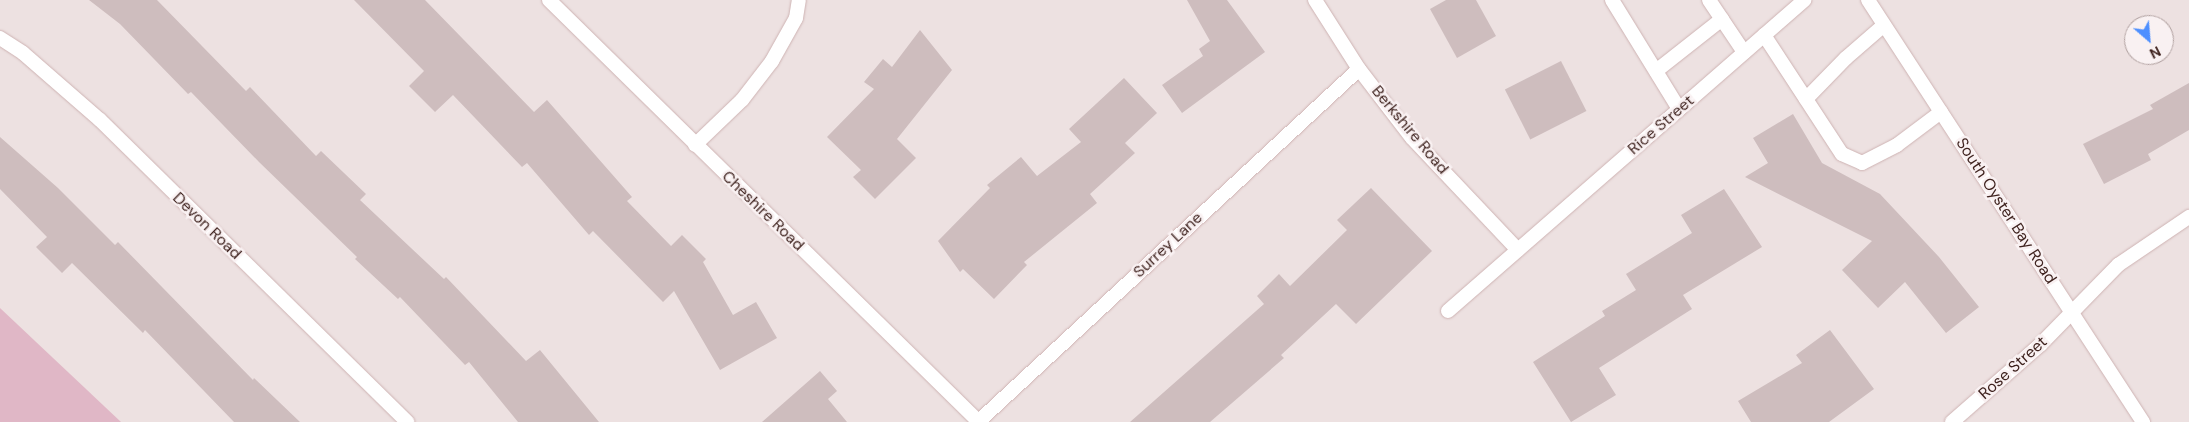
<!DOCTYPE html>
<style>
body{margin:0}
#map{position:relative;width:2189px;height:422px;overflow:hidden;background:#ede1e1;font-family:"DM Sans",sans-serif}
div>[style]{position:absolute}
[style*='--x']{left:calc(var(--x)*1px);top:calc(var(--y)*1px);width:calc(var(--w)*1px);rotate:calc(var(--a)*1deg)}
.green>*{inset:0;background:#e0b7c6}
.building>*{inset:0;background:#cebdbe;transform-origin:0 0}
.roads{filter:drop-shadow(0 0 1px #ceb3b3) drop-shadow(0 0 1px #ceb3b3)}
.service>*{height:14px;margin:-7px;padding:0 7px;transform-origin:7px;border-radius:7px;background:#fff}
.minor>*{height:14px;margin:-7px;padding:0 7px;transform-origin:7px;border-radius:7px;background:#fff}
.secondary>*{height:14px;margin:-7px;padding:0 7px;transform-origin:7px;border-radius:7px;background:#fff}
span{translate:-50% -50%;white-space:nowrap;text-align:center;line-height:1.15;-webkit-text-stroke:5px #f9f1f2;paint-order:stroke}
.street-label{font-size:16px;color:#3f231f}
.north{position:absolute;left:2124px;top:15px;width:50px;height:50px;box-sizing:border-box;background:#f9f1f2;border:1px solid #af9f9e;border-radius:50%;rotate:153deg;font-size:14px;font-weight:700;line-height:20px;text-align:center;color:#3f231f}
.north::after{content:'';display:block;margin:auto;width:18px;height:22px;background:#4d8fff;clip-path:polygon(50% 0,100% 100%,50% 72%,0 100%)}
</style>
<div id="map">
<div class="green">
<div style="clip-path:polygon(0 308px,121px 422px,0 422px)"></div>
</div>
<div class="building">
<div style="clip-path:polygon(89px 0,157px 0,246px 91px,250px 87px,316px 156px,321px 151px,366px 194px,360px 200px,444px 279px,446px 277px,526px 361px,540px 350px,599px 422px,518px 422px,469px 362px,465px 365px,400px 297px,398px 299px,355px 259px,357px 257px,259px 162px,191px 92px,188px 94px,120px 24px)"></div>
<div style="clip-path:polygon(354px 0,425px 0,534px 112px,547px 100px,632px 197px,627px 201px,671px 246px,682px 235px,706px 259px,703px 262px,733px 315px,756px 302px,777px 338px,720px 370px,674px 291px,663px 302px,593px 231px,589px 235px,527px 163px,522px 167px,453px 95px,435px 112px,409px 86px,424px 71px)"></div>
<div style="clip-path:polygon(1187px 0,1227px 0,1265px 52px,1182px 113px,1162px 85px,1203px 56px,1199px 49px,1210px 41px)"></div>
<div style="clip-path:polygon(1446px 0,1476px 0,1496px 36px,1457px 58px,1430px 9px)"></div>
<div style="clip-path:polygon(920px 30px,952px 70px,897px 139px,916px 158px,875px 199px,853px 177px,861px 170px,827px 137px,874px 89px,864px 82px,883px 59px,892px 67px)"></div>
<div style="left:1561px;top:61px;width:56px;height:63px;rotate:63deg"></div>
<div style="clip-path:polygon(1124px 78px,1157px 113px,1125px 143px,1135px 153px,1090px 194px,1097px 203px,1024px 262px,1027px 265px,994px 299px,963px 269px,960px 272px,938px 241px,990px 188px,987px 185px,1021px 157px,1037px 176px,1081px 142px,1069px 129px)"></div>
<div style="clip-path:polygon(2189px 83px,2189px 130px,2148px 154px,2151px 160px,2104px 184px,2083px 144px,2153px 109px,2150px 105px)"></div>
<div style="clip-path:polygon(1793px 114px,1822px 163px,1880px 194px,1939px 257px,1979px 307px,1946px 333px,1905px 282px,1878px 308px,1842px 270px,1872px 241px,1745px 177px,1768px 163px,1753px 138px)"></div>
<div style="clip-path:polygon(0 137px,58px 188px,115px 245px,118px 242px,253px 380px,254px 378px,300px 422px,234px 422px,145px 330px,143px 333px,72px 263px,62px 273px,36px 247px,47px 237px,0 189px)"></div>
<div style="clip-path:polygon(1371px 188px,1432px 251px,1356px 324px,1336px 304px,1281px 355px,1284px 358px,1210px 422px,1130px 422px,1264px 304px,1257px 296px,1279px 274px,1290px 286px,1347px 230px,1337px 220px)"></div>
<div style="clip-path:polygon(1724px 189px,1762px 247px,1683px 295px,1692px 309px,1599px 368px,1616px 395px,1571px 422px,1533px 362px,1605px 316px,1602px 311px,1636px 290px,1626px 274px,1692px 233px,1681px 215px)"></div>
<div style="clip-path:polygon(1830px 330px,1874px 389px,1829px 422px,1751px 422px,1738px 401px,1802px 363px,1796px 355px)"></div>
<div style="clip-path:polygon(820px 371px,837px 391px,828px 399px,847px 422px,762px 422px)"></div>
</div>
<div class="roads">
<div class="service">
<div style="--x:1612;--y:0;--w:128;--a:58.4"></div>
<div style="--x:1709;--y:0;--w:63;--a:56.1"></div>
<div style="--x:1764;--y:35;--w:142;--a:56.8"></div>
<div style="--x:1842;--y:154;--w:22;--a:24"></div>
<div style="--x:1862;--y:163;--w:39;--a:-27"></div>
<div style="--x:1897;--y:145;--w:55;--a:-36.9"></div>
<div style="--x:1656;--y:71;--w:84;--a:-38.2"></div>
<div style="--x:1806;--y:99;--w:57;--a:-45.7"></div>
<div style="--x:1846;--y:58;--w:50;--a:-41"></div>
</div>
<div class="minor">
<div style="--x:549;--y:0;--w:601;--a:44.46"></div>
<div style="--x:1315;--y:0;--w:82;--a:57.5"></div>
<div style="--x:1359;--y:69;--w:87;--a:52.5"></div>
<div style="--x:1412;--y:138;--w:154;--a:46.6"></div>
<div style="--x:0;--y:38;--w:27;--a:33"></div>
<div style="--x:23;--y:53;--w:102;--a:41"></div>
<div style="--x:100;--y:120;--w:431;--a:44.5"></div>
<div style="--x:695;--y:145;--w:65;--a:-43.8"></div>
<div style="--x:742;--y:100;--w:49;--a:-52.4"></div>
<div style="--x:772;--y:61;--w:49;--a:-60.8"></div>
<div style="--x:796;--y:18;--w:18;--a:-81"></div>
<div style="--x:1448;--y:311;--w:473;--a:-41.1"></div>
<div style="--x:978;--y:422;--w:519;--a:-42.82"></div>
<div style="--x:1952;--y:422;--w:117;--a:-41.2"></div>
<div style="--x:2040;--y:345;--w:112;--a:-45.7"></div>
<div style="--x:2118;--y:265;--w:86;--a:-34.1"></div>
</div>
<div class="secondary">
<div style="--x:1868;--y:0;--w:504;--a:56.91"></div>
</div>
</div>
<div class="street-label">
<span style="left:1661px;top:125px;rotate:-41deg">Rice Street</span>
<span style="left:1410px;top:130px;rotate:50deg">Berkshire Road</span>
<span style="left:763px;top:211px;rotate:44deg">Cheshire Road</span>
<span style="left:2006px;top:211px;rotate:57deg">South Oyster Bay Road</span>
<span style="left:207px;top:226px;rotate:44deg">Devon Road</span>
<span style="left:1168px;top:245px;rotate:-43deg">Surrey Lane</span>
<span style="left:2013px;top:368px;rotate:-42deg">Rose Street</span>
</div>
<div class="north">N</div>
</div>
